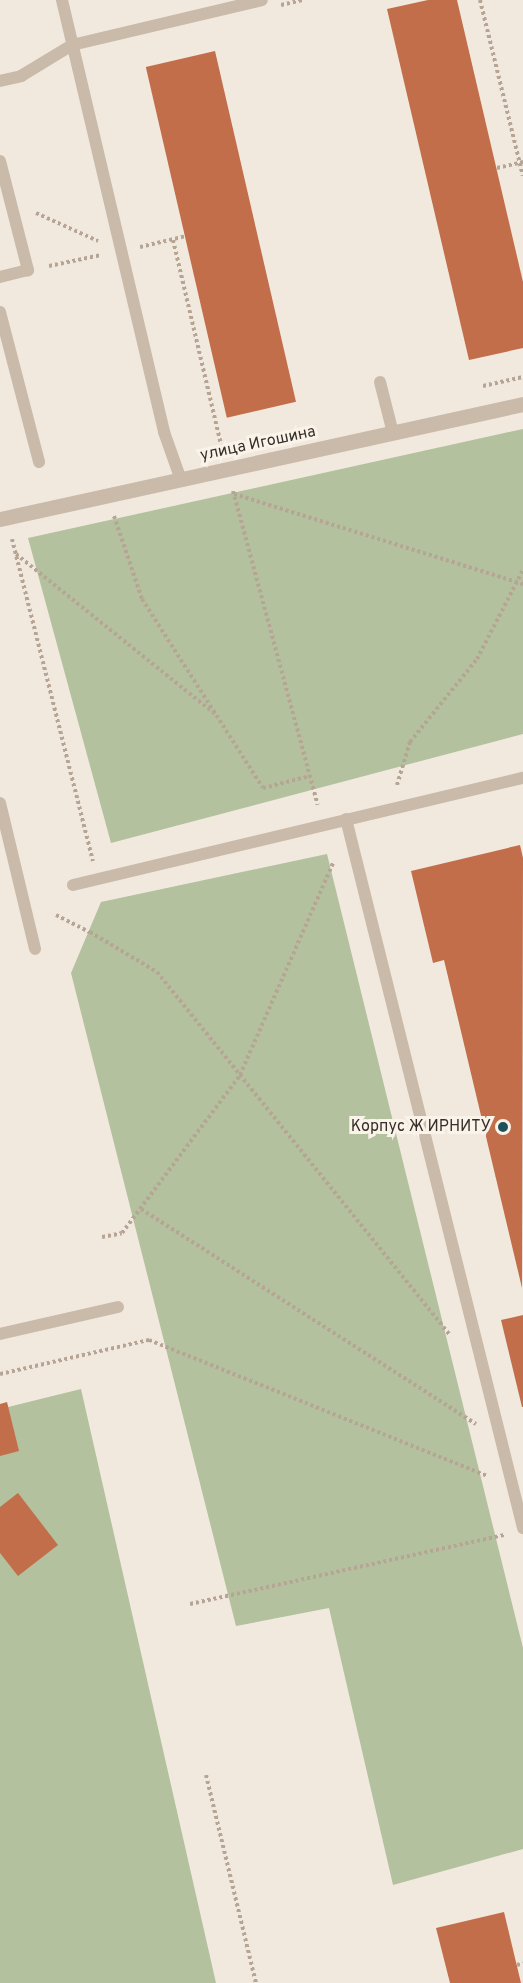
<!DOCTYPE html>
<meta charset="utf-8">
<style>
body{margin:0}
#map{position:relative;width:523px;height:1983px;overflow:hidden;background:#f2e9de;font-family:Overpass,sans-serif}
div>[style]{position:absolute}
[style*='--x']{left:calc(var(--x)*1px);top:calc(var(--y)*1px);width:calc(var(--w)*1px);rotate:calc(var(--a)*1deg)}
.green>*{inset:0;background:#b3c19e}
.building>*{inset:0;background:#c36e4a;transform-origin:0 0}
.path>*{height:4px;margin-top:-2px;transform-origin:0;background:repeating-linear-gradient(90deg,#b6a494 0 3px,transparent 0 6px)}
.service>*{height:12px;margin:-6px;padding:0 6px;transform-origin:6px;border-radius:6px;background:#cabaa9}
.minor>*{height:15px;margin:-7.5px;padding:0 7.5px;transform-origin:7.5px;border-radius:7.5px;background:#cabaa9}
.dots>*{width:16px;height:16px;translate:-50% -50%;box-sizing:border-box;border:3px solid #faf3ea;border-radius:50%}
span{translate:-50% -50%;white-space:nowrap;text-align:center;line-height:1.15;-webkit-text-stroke:6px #faf3ea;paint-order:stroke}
.street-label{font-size:16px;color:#372e29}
.poi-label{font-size:16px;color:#372e29}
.right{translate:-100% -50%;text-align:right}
</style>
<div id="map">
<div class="green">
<div style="clip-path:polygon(523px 429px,523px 734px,111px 843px,28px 538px)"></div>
<div style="clip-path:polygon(327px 854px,523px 1648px,523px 1849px,393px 1885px,329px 1608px,236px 1626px,71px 973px,101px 902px)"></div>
<div style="clip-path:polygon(81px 1389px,216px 1983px,0 1983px,0 1409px)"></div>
</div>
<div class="building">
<div style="clip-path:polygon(428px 0,457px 0,523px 282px,523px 348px,469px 360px,387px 9px)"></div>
<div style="left:215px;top:51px;width:360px;height:71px;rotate:77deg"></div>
<div style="clip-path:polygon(520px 845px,523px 858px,522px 1288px,444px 960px,433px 963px,411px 871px)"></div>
<div style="clip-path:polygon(523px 1315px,523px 1407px,522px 1407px,501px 1320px)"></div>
<div style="clip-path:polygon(7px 1402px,19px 1451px,0 1456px,0 1404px)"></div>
<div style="clip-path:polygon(18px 1493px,58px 1545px,18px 1576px,0 1553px,0 1507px)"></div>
<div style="clip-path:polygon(504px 1912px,521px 1983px,450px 1983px,436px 1928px)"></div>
</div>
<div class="path">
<div style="--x:480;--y:0;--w:181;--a:76.3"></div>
<div style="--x:281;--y:5;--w:23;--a:-13"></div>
<div style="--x:497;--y:168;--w:27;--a:-13"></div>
<div style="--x:36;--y:213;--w:68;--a:24.3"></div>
<div style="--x:173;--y:240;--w:215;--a:76.8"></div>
<div style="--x:140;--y:247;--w:47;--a:-13.4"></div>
<div style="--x:49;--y:266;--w:53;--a:-11.9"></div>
<div style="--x:483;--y:386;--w:41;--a:-12.7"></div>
<div style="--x:233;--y:491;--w:325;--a:74.9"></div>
<div style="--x:234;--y:494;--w:303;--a:17.3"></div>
<div style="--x:114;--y:516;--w:88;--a:71.4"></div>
<div style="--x:142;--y:599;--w:224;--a:57.4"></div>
<div style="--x:263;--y:788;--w:49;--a:-14.3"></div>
<div style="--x:12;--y:539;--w:332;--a:75.9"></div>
<div style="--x:16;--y:554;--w:257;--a:38.8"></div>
<div style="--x:397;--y:785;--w:45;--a:-73.2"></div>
<div style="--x:410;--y:742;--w:107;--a:-51.1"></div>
<div style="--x:477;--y:659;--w:100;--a:-62.7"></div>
<div style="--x:56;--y:915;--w:38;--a:27"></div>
<div style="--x:90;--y:932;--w:78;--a:30.8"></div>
<div style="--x:157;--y:972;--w:468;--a:51.1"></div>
<div style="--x:141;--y:1209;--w:398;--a:32.7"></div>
<div style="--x:102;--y:1237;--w:20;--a:-11"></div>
<div style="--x:122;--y:1233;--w:197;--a:-53.2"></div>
<div style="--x:240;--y:1075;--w:234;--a:-66.3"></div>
<div style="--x:0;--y:1374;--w:153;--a:-12.9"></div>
<div style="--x:149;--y:1340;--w:364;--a:21.9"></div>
<div style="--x:190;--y:1604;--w:322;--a:-12.4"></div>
<div style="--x:206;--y:1775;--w:214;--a:76.5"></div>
<div style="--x:517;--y:1965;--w:6;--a:-18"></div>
</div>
<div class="service">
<div style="--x:62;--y:0;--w:444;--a:76.7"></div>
<div style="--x:164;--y:432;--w:51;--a:70.5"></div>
<div style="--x:0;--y:81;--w:22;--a:-13"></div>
<div style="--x:21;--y:76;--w:60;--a:-31.3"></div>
<div style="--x:72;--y:45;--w:195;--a:-13.3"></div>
<div style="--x:0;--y:161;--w:113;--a:75.6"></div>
<div style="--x:28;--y:270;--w:29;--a:166"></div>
<div style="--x:0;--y:312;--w:155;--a:75.4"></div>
<div style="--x:380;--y:382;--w:53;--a:75.7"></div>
<div style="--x:0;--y:803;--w:150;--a:76.5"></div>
<div style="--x:346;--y:819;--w:731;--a:75.98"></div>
<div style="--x:73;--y:885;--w:463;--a:-13.4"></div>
<div style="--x:0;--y:1334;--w:121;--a:-12.9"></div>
</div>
<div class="minor">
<div style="--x:0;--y:519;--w:535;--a:-12.4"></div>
</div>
<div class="dots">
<div style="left:503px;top:1127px;background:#1f5158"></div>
</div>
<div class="street-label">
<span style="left:258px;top:444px;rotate:-12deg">улица Игошина</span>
</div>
<div class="poi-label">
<span class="right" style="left:491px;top:1127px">Корпус Ж ИРНИТУ</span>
</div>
</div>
